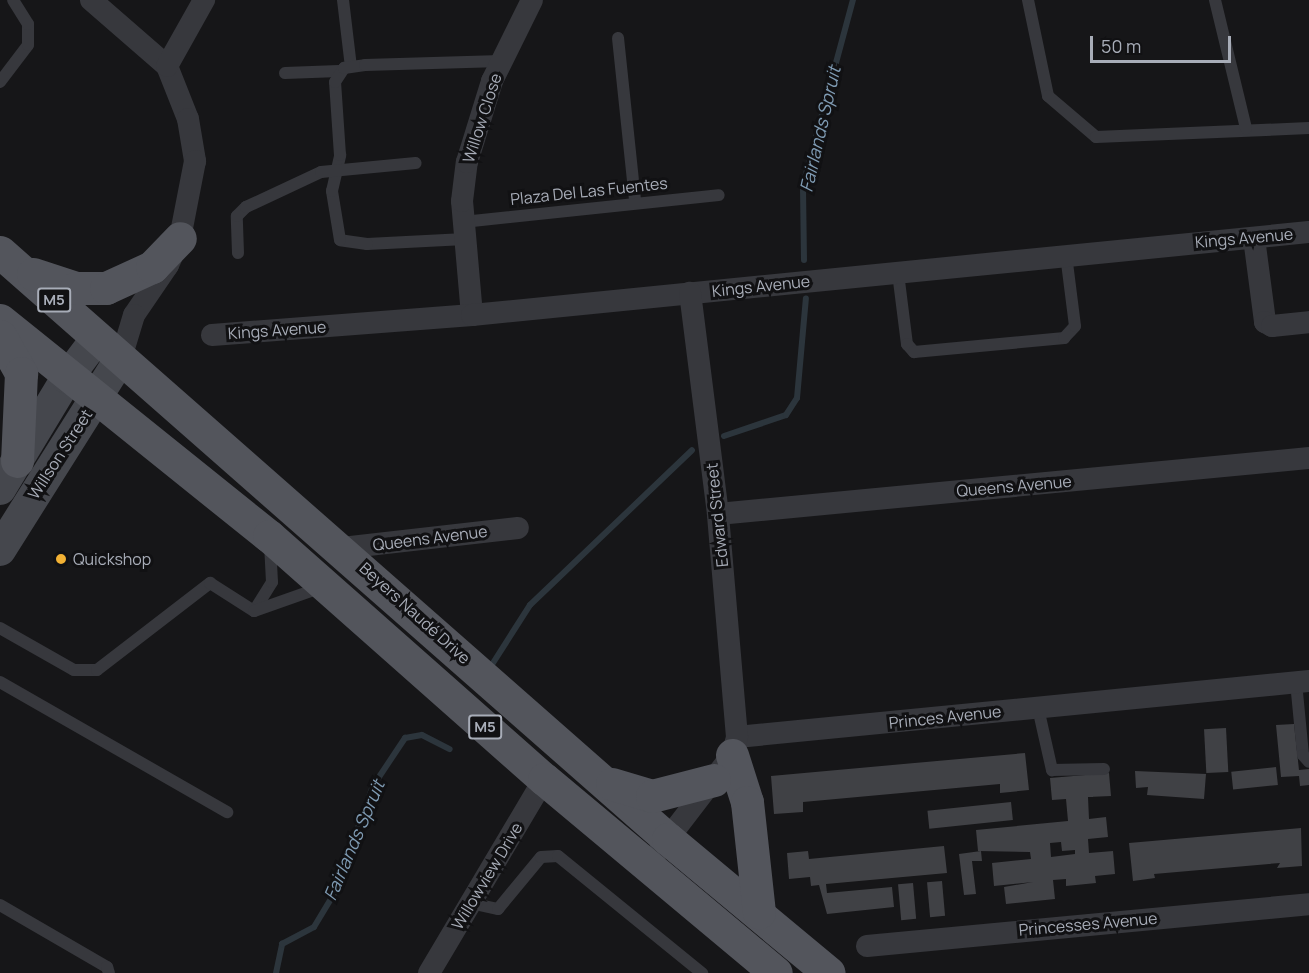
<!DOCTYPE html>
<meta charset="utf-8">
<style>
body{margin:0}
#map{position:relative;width:1309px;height:973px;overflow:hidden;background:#161618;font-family:Manrope,sans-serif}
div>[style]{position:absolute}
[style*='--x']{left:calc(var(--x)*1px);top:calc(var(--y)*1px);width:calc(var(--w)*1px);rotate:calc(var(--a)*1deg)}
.stream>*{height:6px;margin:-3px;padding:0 3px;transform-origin:3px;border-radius:3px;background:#2c353c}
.building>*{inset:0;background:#404145;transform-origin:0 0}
.lane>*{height:12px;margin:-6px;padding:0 6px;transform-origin:6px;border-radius:6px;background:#37383d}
.street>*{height:22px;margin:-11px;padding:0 11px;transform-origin:11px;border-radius:11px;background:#37383d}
.secondary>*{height:32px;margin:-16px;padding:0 16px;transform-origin:16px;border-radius:16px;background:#45474d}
.primary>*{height:33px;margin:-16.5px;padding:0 16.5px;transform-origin:16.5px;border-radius:16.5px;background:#53555c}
.dots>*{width:16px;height:16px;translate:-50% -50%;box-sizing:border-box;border:3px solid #111113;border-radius:50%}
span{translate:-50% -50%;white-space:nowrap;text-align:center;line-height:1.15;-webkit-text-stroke:6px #111113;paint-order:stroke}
.shield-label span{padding:2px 4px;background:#111113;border:2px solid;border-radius:4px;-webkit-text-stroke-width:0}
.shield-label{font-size:15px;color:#a8adb8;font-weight:700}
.street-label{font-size:16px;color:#a8adb8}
.poi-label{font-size:16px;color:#a8adb8}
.left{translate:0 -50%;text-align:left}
.water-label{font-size:18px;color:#7f9bb3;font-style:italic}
.scale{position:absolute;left:1090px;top:36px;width:141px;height:27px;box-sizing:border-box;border:3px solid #a8adb8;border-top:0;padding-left:8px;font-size:18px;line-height:21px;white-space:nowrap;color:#a8adb8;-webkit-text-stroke:4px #111113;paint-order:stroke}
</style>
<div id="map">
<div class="stream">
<div style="--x:804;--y:260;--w:75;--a:-90.8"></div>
<div style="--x:803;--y:185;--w:192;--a:-74.9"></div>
<div style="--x:724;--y:436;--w:65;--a:-18.7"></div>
<div style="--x:786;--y:415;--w:20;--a:-57"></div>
<div style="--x:797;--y:398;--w:100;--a:-84.9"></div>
<div style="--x:493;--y:663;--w:69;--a:-57.5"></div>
<div style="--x:530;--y:605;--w:224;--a:-43.7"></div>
<div style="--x:276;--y:973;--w:30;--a:-78"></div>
<div style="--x:282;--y:944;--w:36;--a:-28"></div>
<div style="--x:314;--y:927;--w:41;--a:-59"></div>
<div style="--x:335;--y:892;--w:113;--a:-70.3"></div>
<div style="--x:373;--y:786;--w:58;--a:-56.3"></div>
<div style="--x:405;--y:738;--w:17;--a:-10"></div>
<div style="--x:422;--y:735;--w:31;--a:27"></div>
</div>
<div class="building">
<div style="clip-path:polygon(1294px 724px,1299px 770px,1309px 769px,1309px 785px,1300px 786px,1299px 776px,1281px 777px,1276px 725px)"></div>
<div style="left:1226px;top:728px;width:44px;height:22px;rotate:87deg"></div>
<div style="clip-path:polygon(1025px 753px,1029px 790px,1000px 793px,1000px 784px,803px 802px,803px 812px,774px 814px,771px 776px)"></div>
<div style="left:1276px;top:767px;width:18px;height:45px;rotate:84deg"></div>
<div style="clip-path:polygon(1135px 771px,1206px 774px,1204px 799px,1147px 795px,1148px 787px,1136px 788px)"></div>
<div style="clip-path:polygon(evenodd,1109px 773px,1111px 796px,1088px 797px,1089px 819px,1106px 817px,1108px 837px,1088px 839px,1089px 853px,1113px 851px,1115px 874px,1095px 876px,1096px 883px,1066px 886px,1066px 879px,1053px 880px,1055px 899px,1006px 904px,1004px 887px,1033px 882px,994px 886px,992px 863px,1031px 859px,1030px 852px,978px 851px,976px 830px,1068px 821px,1066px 799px,1052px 800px,1050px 778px,1109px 773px,1061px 842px,1062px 851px,1075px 850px,1075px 854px,1051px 857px,1050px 843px,1061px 842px)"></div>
<div style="left:1011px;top:802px;width:18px;height:84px;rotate:84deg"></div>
<div style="clip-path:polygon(1301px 828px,1302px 866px,1277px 868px,1280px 863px,1154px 874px,1155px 878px,1133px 881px,1129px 843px)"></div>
<div style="clip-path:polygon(944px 846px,947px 873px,826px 884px,827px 893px,892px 887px,894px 907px,827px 914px,819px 885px,811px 886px,810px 877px,789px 879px,787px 853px,808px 851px,809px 859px)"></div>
<div style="clip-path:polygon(981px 851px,982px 861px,972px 861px,976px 894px,964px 895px,959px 854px)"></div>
<div style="left:942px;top:881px;width:35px;height:15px;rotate:85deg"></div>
<div style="left:913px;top:883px;width:36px;height:15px;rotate:85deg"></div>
</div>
<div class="lane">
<div style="--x:343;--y:0;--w:67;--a:83.2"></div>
<div style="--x:1028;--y:0;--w:98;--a:78.2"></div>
<div style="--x:1048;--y:96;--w:63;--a:40.5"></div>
<div style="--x:1096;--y:137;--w:213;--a:-2.4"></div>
<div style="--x:1215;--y:0;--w:132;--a:76.4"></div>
<div style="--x:618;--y:38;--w:164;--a:84"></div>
<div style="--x:285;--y:73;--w:54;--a:-2.1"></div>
<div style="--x:0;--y:82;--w:46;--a:-52.9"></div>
<div style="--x:28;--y:45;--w:21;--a:-90"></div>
<div style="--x:28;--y:24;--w:28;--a:-122"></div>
<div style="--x:463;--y:222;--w:257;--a:-6"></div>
<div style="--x:465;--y:239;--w:98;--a:177.1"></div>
<div style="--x:367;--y:244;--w:27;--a:-172"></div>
<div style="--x:340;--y:240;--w:50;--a:-99.3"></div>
<div style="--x:332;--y:191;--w:37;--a:-77"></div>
<div style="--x:340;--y:155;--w:73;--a:-93.9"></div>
<div style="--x:335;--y:82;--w:17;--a:-57"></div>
<div style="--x:344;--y:68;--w:21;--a:-8"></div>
<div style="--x:365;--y:65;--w:136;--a:-1.7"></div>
<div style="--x:238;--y:253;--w:37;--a:-92"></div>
<div style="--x:237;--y:216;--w:13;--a:-45"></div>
<div style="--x:246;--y:207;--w:83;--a:-25"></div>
<div style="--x:321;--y:172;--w:95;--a:-5.4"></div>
<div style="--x:898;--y:273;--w:72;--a:82.8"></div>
<div style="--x:907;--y:344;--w:11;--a:49"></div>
<div style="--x:914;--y:352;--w:151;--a:-5.3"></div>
<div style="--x:1064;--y:338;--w:16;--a:-47"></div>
<div style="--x:1075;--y:326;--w:72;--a:-97.2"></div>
<div style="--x:254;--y:611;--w:34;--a:-58"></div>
<div style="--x:272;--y:582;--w:36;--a:-93"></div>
<div style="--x:0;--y:628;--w:85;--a:29.6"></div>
<div style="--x:74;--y:670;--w:23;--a:0"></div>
<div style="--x:97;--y:670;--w:143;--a:-37.6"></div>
<div style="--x:210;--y:583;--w:52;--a:32.5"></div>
<div style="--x:254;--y:611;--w:72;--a:-19.4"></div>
<div style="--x:0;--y:682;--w:262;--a:29.8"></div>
<div style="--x:1296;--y:682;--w:73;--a:84.5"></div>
<div style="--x:1303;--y:755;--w:9;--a:49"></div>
<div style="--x:1038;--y:708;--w:64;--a:77.3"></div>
<div style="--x:1052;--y:770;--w:52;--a:-1.1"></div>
<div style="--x:470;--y:903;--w:29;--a:12"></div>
<div style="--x:498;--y:909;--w:67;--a:-50.4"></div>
<div style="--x:541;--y:857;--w:17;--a:-3"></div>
<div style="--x:558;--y:856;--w:186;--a:39.1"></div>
<div style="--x:0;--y:905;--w:124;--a:30.1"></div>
<div style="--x:107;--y:967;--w:6;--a:72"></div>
</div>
<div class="street">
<div style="--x:91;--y:0;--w:101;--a:41"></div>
<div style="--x:167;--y:66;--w:57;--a:68.4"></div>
<div style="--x:188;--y:119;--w:43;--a:80.5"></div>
<div style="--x:195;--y:161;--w:78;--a:101"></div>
<div style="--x:180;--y:238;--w:30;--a:114"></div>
<div style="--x:168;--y:265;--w:60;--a:124.2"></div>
<div style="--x:134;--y:315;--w:45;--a:106.8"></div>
<div style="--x:167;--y:66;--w:76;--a:-60.7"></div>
<div style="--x:1254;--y:238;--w:85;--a:82.5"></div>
<div style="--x:1265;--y:322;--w:8;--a:30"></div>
<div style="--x:1272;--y:326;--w:37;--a:-6"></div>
<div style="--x:472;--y:315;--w:114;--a:-95"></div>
<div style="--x:462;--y:201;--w:39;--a:-83"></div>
<div style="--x:467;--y:162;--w:85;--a:-72.8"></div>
<div style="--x:492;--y:81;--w:90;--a:-63.7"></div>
<div style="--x:212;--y:335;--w:261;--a:-4.4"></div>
<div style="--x:472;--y:315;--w:841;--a:-5.66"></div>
<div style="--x:718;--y:514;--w:594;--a:-5.41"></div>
<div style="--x:342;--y:548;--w:177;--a:-6.5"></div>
<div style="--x:737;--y:737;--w:575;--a:-5.59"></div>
<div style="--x:660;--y:849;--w:118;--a:-52.5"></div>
<div style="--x:732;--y:755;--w:19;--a:-74"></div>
<div style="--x:737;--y:737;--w:224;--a:-94.9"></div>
<div style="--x:718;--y:514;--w:223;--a:-97.2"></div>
<div style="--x:867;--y:946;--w:444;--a:-5.4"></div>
<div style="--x:429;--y:973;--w:226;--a:-59.3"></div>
</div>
<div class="secondary">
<div style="--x:0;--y:489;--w:130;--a:-58.9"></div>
<div style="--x:67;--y:378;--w:50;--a:-53.1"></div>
<div style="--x:0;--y:550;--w:227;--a:-57.8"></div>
</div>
<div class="primary">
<div style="--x:0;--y:252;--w:889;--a:41.31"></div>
<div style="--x:668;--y:839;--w:209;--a:39.8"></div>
<div style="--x:33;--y:274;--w:45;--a:18"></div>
<div style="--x:76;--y:288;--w:30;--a:0"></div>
<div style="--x:106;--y:288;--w:51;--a:-24.5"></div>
<div style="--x:152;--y:267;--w:40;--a:-46"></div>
<div style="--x:0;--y:320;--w:345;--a:38.8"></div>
<div style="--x:269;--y:536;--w:367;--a:41.5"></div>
<div style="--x:544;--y:779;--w:302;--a:39.9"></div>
<div style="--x:0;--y:336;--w:43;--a:60.4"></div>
<div style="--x:21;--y:373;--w:88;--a:92.6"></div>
<div style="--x:732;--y:755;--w:49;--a:72.3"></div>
<div style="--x:747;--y:802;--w:111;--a:83.8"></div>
<div style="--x:612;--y:784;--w:42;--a:16.7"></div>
<div style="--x:652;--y:796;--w:64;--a:-14.5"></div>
</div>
<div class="dots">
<div style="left:61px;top:559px;background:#f2b134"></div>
</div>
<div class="shield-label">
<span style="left:54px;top:300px">M5</span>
<span style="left:485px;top:727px">M5</span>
</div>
<div class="street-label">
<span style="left:482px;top:118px;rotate:-72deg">Willow Close</span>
<span style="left:589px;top:191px;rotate:-6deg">Plaza Del Las Fuentes</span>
<span style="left:1244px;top:238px;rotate:-5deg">Kings Avenue</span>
<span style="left:761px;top:286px;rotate:-6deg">Kings Avenue</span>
<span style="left:277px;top:330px;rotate:-4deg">Kings Avenue</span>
<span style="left:60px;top:454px;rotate:-57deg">Willson Street</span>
<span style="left:1014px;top:486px;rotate:-5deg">Queens Avenue</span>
<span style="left:717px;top:515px;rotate:-96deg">Edward Street</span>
<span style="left:430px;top:538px;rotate:-7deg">Queens Avenue</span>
<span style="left:415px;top:613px;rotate:42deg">Beyers Naudé Drive</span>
<span style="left:945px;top:717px;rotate:-6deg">Princes Avenue</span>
<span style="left:487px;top:876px;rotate:-59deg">Willowview Drive</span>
<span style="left:1088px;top:924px;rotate:-5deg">Princesses Avenue</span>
</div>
<div class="poi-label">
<span class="left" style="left:73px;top:559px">Quickshop</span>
</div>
<div class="water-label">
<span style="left:820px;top:129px;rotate:-77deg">Fairlands Spruit</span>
<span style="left:354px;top:840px;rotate:-67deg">Fairlands Spruit</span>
</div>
<div class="scale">50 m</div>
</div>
